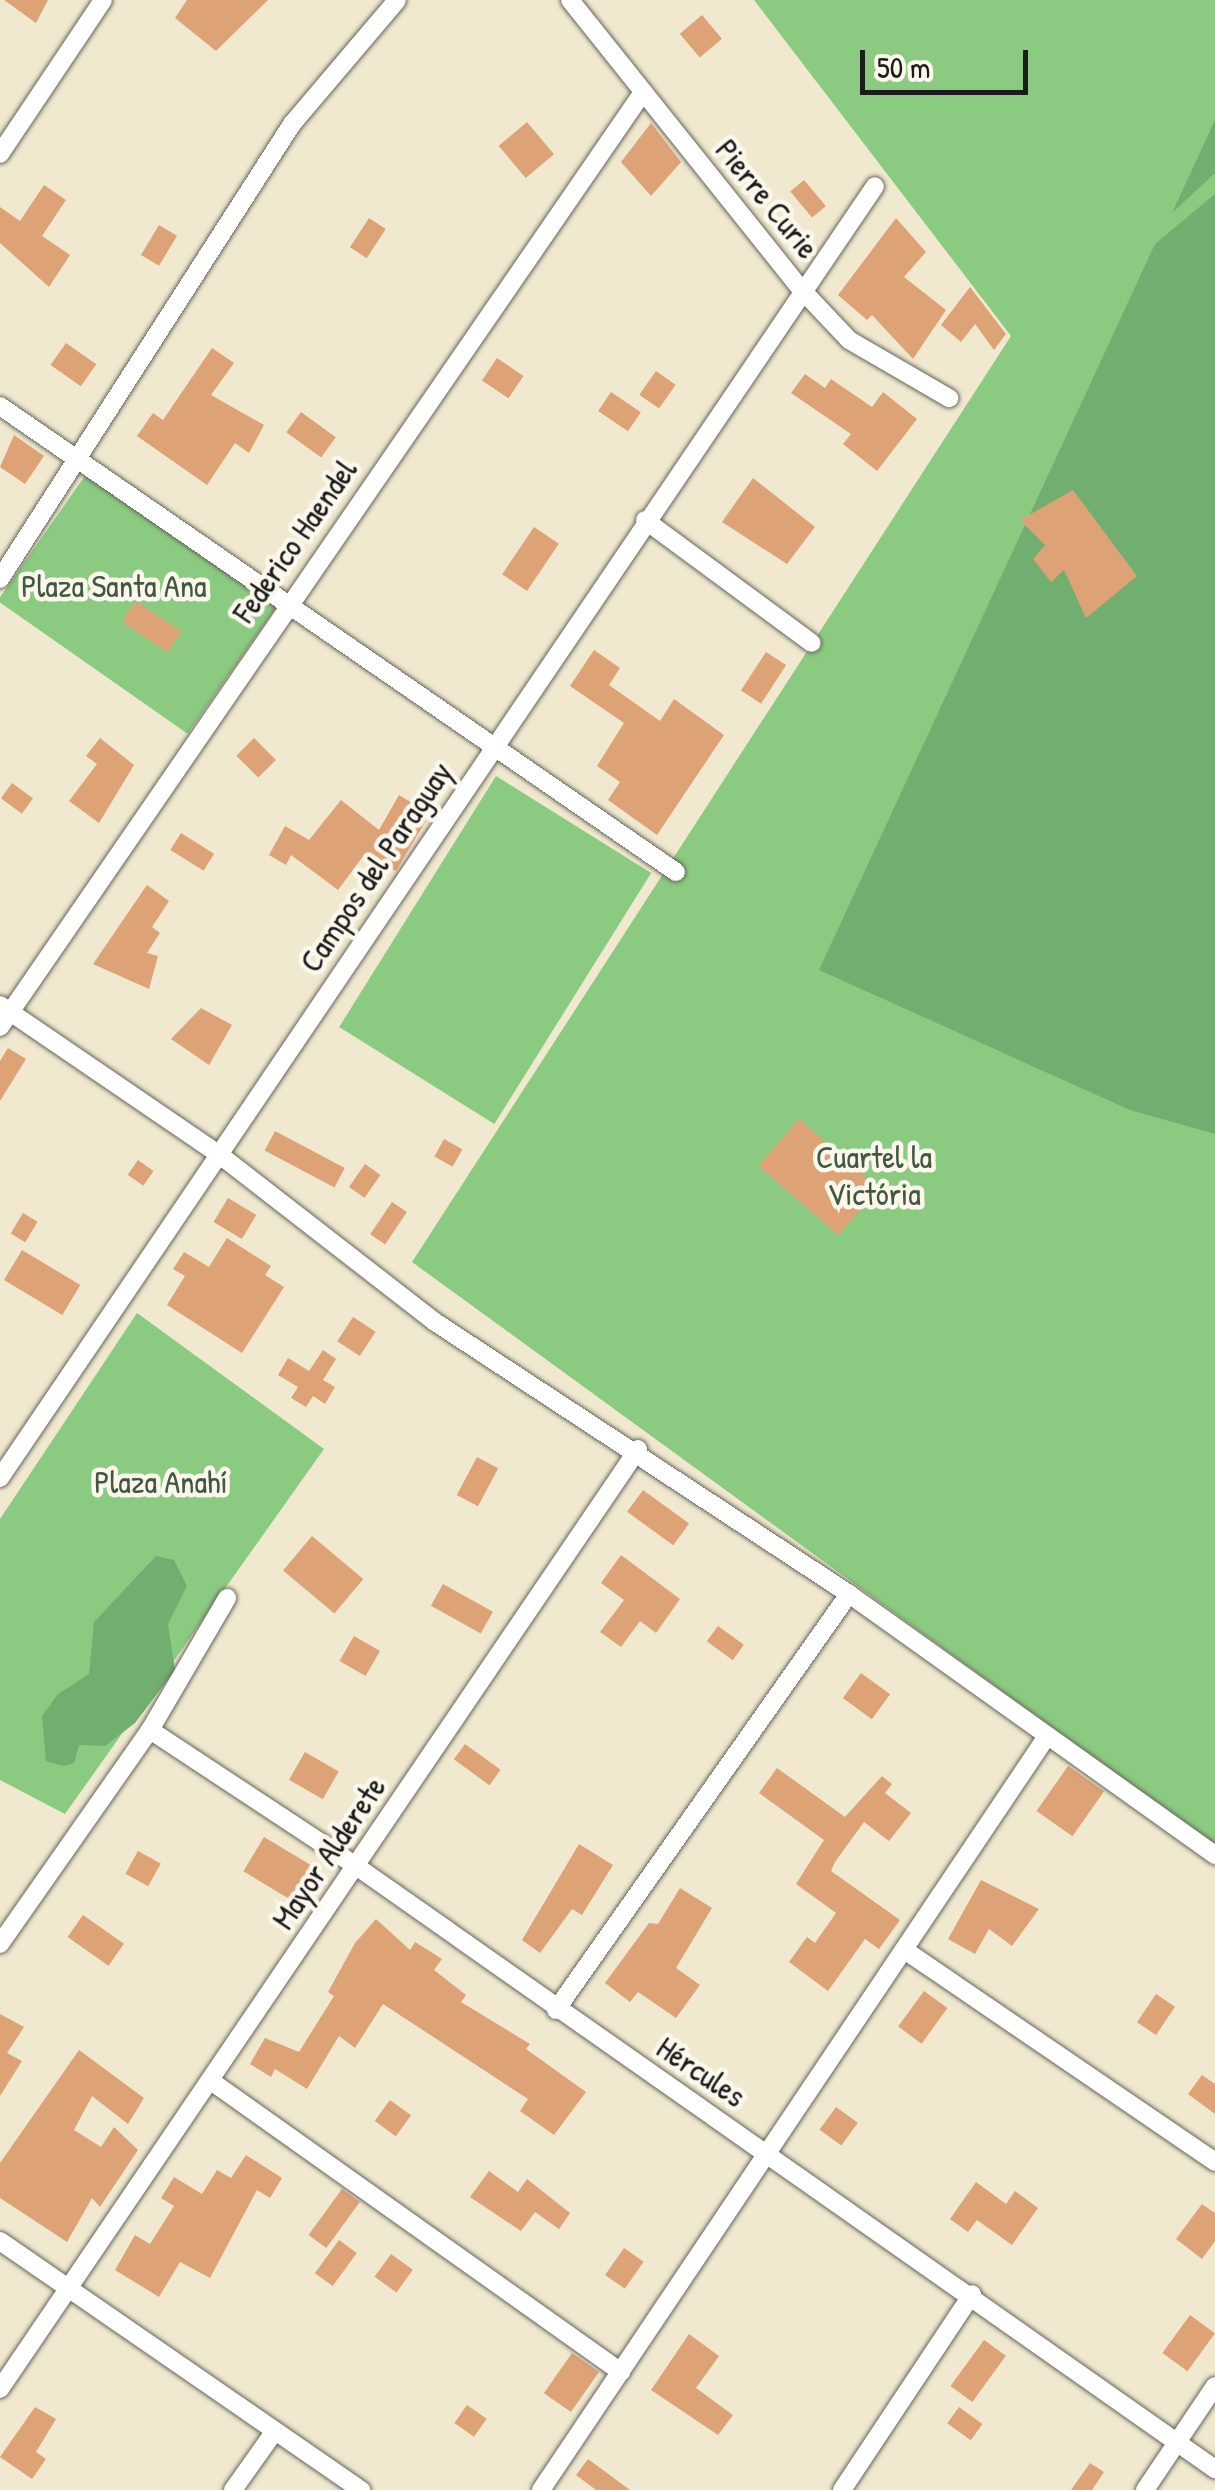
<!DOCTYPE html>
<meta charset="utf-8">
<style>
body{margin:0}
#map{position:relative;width:1215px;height:2490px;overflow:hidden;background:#f0e9cf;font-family:"Patrick Hand",sans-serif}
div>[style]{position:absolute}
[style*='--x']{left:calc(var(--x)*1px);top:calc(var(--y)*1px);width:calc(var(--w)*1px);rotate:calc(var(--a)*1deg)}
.green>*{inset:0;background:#8bcb81;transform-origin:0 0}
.forest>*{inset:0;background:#70af6f}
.building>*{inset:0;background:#dea277;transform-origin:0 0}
.roads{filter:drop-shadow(0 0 2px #66645b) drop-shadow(0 0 2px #66645b)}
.minor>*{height:18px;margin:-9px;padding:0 9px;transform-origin:9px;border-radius:9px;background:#fff}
span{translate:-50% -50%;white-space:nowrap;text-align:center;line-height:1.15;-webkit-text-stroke:9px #fbf7ec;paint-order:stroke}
.street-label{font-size:32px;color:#1c1c1c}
.park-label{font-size:32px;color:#43593f}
.scale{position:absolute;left:860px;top:50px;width:168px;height:45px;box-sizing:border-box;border:5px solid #1c1c1c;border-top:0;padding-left:12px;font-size:30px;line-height:35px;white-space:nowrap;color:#1c1c1c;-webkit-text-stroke:8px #fbf7ec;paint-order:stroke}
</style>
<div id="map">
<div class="green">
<div style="clip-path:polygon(754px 0,1215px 0,1215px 1846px,412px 1262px,1011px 336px)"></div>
<div style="left:87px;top:473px;width:232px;height:156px;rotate:35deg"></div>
<div style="left:496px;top:776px;width:183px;height:296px;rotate:32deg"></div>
<div style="clip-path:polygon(137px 1313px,324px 1449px,65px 1814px,0 1780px,0 1519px)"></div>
</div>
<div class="forest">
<div style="clip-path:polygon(1215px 120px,1215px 173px,1172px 213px)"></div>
<div style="clip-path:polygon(1215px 194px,1215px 1134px,1130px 1110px,819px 970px,1155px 244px)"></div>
<div style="clip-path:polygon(156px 1556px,174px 1560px,187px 1586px,168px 1624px,175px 1670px,135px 1723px,105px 1746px,79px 1745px,74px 1763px,64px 1766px,46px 1761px,42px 1716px,58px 1694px,89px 1674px,94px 1622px)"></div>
</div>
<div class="building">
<div style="clip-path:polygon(4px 0,48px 0,36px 23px)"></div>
<div style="clip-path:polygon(187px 0,268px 0,216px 51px,175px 18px)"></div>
<div style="left:702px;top:15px;width:31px;height:29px;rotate:50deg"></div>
<div style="left:527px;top:122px;width:42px;height:37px;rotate:50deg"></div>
<div style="clip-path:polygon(651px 123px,681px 162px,651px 196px,621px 162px)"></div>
<div style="left:804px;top:180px;width:34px;height:18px;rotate:50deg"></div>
<div style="clip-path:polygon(44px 185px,66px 200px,42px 236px,70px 255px,49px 287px,0 243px,0 207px,20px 221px)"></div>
<div style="left:369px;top:218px;width:20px;height:35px;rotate:33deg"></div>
<div style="clip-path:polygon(896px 218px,926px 252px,904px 277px,946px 310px,913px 359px,872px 315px,867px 320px,838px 295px)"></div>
<div style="left:159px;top:225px;width:21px;height:35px;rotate:31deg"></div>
<div style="clip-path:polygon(970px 287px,1006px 334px,994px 350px,975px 324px,961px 342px,941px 325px)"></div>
<div style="left:66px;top:343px;width:37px;height:27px;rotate:35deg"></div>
<div style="clip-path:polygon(212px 348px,234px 363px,211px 395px,264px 425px,249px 453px,235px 443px,207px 485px,137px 436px,153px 413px,163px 420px)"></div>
<div style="left:497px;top:358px;width:32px;height:27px;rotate:34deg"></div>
<div style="left:656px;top:371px;width:24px;height:29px;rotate:35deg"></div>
<div style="clip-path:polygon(805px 374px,825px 388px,831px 379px,872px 407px,883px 392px,917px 419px,877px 471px,843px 444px,851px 434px,791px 393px)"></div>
<div style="left:611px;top:392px;width:36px;height:23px;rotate:34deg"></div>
<div style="left:301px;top:412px;width:43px;height:25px;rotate:36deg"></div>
<div style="clip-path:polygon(14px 435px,44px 456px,25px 484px,0 467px)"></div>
<div style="clip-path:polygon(753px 478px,815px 527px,787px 564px,722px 522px)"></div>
<div style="clip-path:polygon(1073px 490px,1137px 576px,1086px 618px,1064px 570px,1051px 582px,1033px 559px,1045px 545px,1020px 520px)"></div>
<div style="left:534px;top:527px;width:30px;height:57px;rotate:34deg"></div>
<div style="left:136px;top:601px;width:55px;height:25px;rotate:34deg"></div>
<div style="clip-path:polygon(594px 650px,620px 668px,609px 685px,660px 721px,674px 699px,724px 735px,657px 835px,608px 800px,620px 782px,597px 766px,624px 723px,570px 686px)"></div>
<div style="left:766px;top:652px;width:24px;height:46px;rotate:33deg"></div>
<div style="clip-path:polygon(100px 738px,134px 765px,99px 823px,69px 801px,97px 764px,86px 756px)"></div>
<div style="left:254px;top:738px;width:31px;height:25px;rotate:45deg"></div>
<div style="left:12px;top:783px;width:26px;height:19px;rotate:36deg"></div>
<div style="clip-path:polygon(399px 795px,430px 814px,396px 871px,364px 855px,338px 890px,291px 855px,286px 865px,269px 855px,285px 826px,309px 840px,341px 800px,379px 830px)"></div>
<div style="left:181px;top:833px;width:39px;height:20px;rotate:32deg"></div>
<div style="clip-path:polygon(147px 885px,169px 901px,152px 927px,160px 933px,147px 953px,158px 956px,149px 989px,93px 964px)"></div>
<div style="clip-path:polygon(201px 1008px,232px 1025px,209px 1065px,171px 1039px)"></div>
<div style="clip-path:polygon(8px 1048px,26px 1059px,0 1101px,0 1061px)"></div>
<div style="left:799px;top:1119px;width:106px;height:62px;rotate:41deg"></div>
<div style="left:275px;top:1131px;width:79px;height:22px;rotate:28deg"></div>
<div style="left:444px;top:1139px;width:21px;height:20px;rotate:29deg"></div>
<div style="left:138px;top:1160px;width:19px;height:18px;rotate:35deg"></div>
<div style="left:365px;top:1164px;width:19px;height:28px;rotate:35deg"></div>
<div style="left:228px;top:1198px;width:33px;height:28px;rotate:31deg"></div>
<div style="left:392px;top:1202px;width:18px;height:39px;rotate:34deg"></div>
<div style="left:23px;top:1213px;width:17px;height:24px;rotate:31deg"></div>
<div style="clip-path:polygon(227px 1238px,271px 1266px,265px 1275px,284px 1287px,242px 1353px,167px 1305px,185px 1276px,173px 1269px,184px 1252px,209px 1267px)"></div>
<div style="left:22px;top:1250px;width:68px;height:35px;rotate:31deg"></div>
<div style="left:353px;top:1317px;width:27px;height:29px;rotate:33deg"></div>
<div style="clip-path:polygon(323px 1350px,336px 1359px,323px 1380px,335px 1387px,325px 1404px,313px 1396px,306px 1407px,291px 1398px,298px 1387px,278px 1375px,288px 1358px,309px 1371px)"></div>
<div style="left:477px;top:1457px;width:24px;height:43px;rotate:28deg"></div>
<div style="left:643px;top:1490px;width:57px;height:27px;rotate:36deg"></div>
<div style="left:312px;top:1536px;width:67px;height:45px;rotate:40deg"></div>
<div style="clip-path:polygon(621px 1555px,680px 1599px,656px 1633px,640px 1621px,621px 1647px,600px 1632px,624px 1600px,601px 1583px)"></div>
<div style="left:443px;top:1584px;width:57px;height:25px;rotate:29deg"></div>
<div style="left:718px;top:1626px;width:32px;height:19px;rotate:36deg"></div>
<div style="left:354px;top:1636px;width:30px;height:29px;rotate:30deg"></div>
<div style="left:861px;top:1673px;width:36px;height:31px;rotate:36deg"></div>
<div style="left:465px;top:1744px;width:44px;height:19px;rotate:36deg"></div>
<div style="left:305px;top:1752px;width:39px;height:32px;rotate:30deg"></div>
<div style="left:1068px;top:1766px;width:44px;height:55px;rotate:35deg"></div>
<div style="clip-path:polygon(777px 1768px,845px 1817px,882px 1776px,892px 1784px,885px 1793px,911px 1813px,889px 1841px,864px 1822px,835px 1862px,831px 1871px,900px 1920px,879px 1949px,865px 1939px,828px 1991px,789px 1962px,807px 1937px,815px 1943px,836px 1913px,796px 1884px,824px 1840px,759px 1793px)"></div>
<div style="left:264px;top:1837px;width:57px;height:40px;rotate:31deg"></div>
<div style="clip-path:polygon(579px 1844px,613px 1865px,582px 1915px,572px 1909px,540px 1953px,522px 1940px)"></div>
<div style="left:138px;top:1851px;width:26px;height:26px;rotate:29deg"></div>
<div style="clip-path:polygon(981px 1880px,1039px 1909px,1012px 1946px,989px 1929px,975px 1954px,948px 1939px)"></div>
<div style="clip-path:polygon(680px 1888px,712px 1908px,676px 1968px,700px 1985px,676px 2018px,638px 1992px,630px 2002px,605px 1983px,649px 1923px,658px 1924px)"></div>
<div style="left:83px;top:1915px;width:50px;height:27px;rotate:35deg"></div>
<div style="clip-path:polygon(376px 1919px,410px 1950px,415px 1942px,442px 1959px,434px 1970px,466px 1995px,461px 2002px,530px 2044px,526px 2049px,586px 2092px,554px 2135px,520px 2111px,528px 2099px,383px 2004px,355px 2048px,339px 2036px,307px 2089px,275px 2069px,271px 2077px,250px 2064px,265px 2038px,299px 2052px,334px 1996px,328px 1992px,355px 1943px)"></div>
<div style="left:924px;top:1991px;width:29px;height:44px;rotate:36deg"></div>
<div style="left:1156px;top:1994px;width:23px;height:34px;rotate:34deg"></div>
<div style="clip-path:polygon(0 2014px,24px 2027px,7px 2053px,22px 2061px,0 2096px)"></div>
<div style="clip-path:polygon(79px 2050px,144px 2098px,128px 2124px,92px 2096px,74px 2130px,101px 2147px,114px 2127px,138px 2150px,100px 2207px,92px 2198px,67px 2242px,0 2198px,0 2163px)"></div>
<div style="clip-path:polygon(1202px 2075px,1215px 2084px,1215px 2114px,1188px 2094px)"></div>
<div style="left:390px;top:2100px;width:26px;height:26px;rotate:36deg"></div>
<div style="left:836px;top:2107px;width:27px;height:28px;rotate:36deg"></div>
<div style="clip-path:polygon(246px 2155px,282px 2178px,270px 2198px,257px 2190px,210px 2278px,180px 2262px,159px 2297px,115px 2270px,135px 2235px,150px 2244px,174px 2206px,161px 2198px,174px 2177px,202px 2194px,217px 2170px,231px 2178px)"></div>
<div style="clip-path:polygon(489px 2171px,518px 2192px,527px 2179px,570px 2213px,559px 2229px,535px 2212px,521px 2231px,470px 2197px)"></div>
<div style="clip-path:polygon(976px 2182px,1006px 2204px,1015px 2191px,1038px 2208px,1012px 2245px,977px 2220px,968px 2232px,950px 2219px)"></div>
<div style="left:342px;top:2189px;width:22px;height:57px;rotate:36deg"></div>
<div style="clip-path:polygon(1202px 2204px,1215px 2213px,1215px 2241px,1202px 2259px,1176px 2239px)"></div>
<div style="left:339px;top:2240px;width:22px;height:41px;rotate:36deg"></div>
<div style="left:624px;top:2248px;width:24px;height:33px;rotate:35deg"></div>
<div style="left:391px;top:2254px;width:27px;height:28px;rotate:36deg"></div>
<div style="left:1190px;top:2315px;width:31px;height:47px;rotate:36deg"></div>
<div style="clip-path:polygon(689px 2334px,719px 2356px,696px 2388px,733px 2415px,718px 2435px,651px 2390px)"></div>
<div style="left:984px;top:2340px;width:27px;height:57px;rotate:36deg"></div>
<div style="left:572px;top:2353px;width:33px;height:49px;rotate:35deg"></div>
<div style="left:467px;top:2405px;width:24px;height:22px;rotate:35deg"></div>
<div style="clip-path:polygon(35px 2407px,56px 2419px,36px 2452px,46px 2459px,32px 2479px,0 2457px)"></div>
<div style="left:959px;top:2407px;width:29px;height:20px;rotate:36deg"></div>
<div style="clip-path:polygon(588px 2459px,630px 2490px,596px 2490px,576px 2475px)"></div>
<div style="clip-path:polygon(1090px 2463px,1104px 2472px,1092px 2490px,1071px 2490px)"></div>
</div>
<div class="roads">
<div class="minor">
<div style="--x:570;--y:0;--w:370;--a:51.4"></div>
<div style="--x:801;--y:289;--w:70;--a:46.7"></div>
<div style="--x:849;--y:340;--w:116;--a:30.1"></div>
<div style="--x:0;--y:154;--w:185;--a:-56.2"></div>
<div style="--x:0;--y:406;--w:821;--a:34.58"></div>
<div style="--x:645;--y:520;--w:207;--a:36.4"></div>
<div style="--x:0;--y:579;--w:541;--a:-57.31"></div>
<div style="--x:292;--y:124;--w:162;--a:-49.7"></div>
<div style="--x:0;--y:1005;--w:268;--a:34.3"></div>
<div style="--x:221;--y:1156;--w:271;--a:37.8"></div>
<div style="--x:435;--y:1322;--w:495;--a:33.3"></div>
<div style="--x:849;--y:1594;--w:450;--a:35.5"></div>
<div style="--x:0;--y:1027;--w:1135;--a:-55.48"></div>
<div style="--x:0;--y:1478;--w:1560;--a:-55.89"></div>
<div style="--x:150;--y:1730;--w:247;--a:33.4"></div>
<div style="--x:356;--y:1866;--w:1050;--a:35.07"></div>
<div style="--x:0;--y:1944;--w:261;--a:-55"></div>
<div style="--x:150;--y:1730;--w:153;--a:-59.7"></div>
<div style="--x:906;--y:1951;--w:374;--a:34.3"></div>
<div style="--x:556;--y:2010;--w:509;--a:-54.84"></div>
<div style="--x:211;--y:2081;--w:503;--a:35.37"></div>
<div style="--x:0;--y:2241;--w:439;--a:34.6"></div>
<div style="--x:0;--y:2389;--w:1136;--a:-55.83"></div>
<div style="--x:233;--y:2490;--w:72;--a:-54.6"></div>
<div style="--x:541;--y:2490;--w:908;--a:-56.13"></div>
<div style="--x:842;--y:2490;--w:235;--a:-56.4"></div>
<div style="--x:1145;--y:2490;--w:125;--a:-56.1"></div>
</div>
</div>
<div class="street-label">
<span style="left:767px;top:199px;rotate:51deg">Pierre Curie</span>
<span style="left:295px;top:541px;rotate:-55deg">Federico Haendel</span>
<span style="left:376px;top:867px;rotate:-56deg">Campos del Paraguay</span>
<span style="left:329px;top:1853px;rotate:-56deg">Mayor Alderete</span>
<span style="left:701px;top:2072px;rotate:34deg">Hércules</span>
</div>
<div class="park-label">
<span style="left:114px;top:586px">Plaza Santa Ana</span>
<span style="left:874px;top:1176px">Cuartel la<br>Victória</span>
<span style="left:161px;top:1482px">Plaza Anahí</span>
</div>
<div class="scale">50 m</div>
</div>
